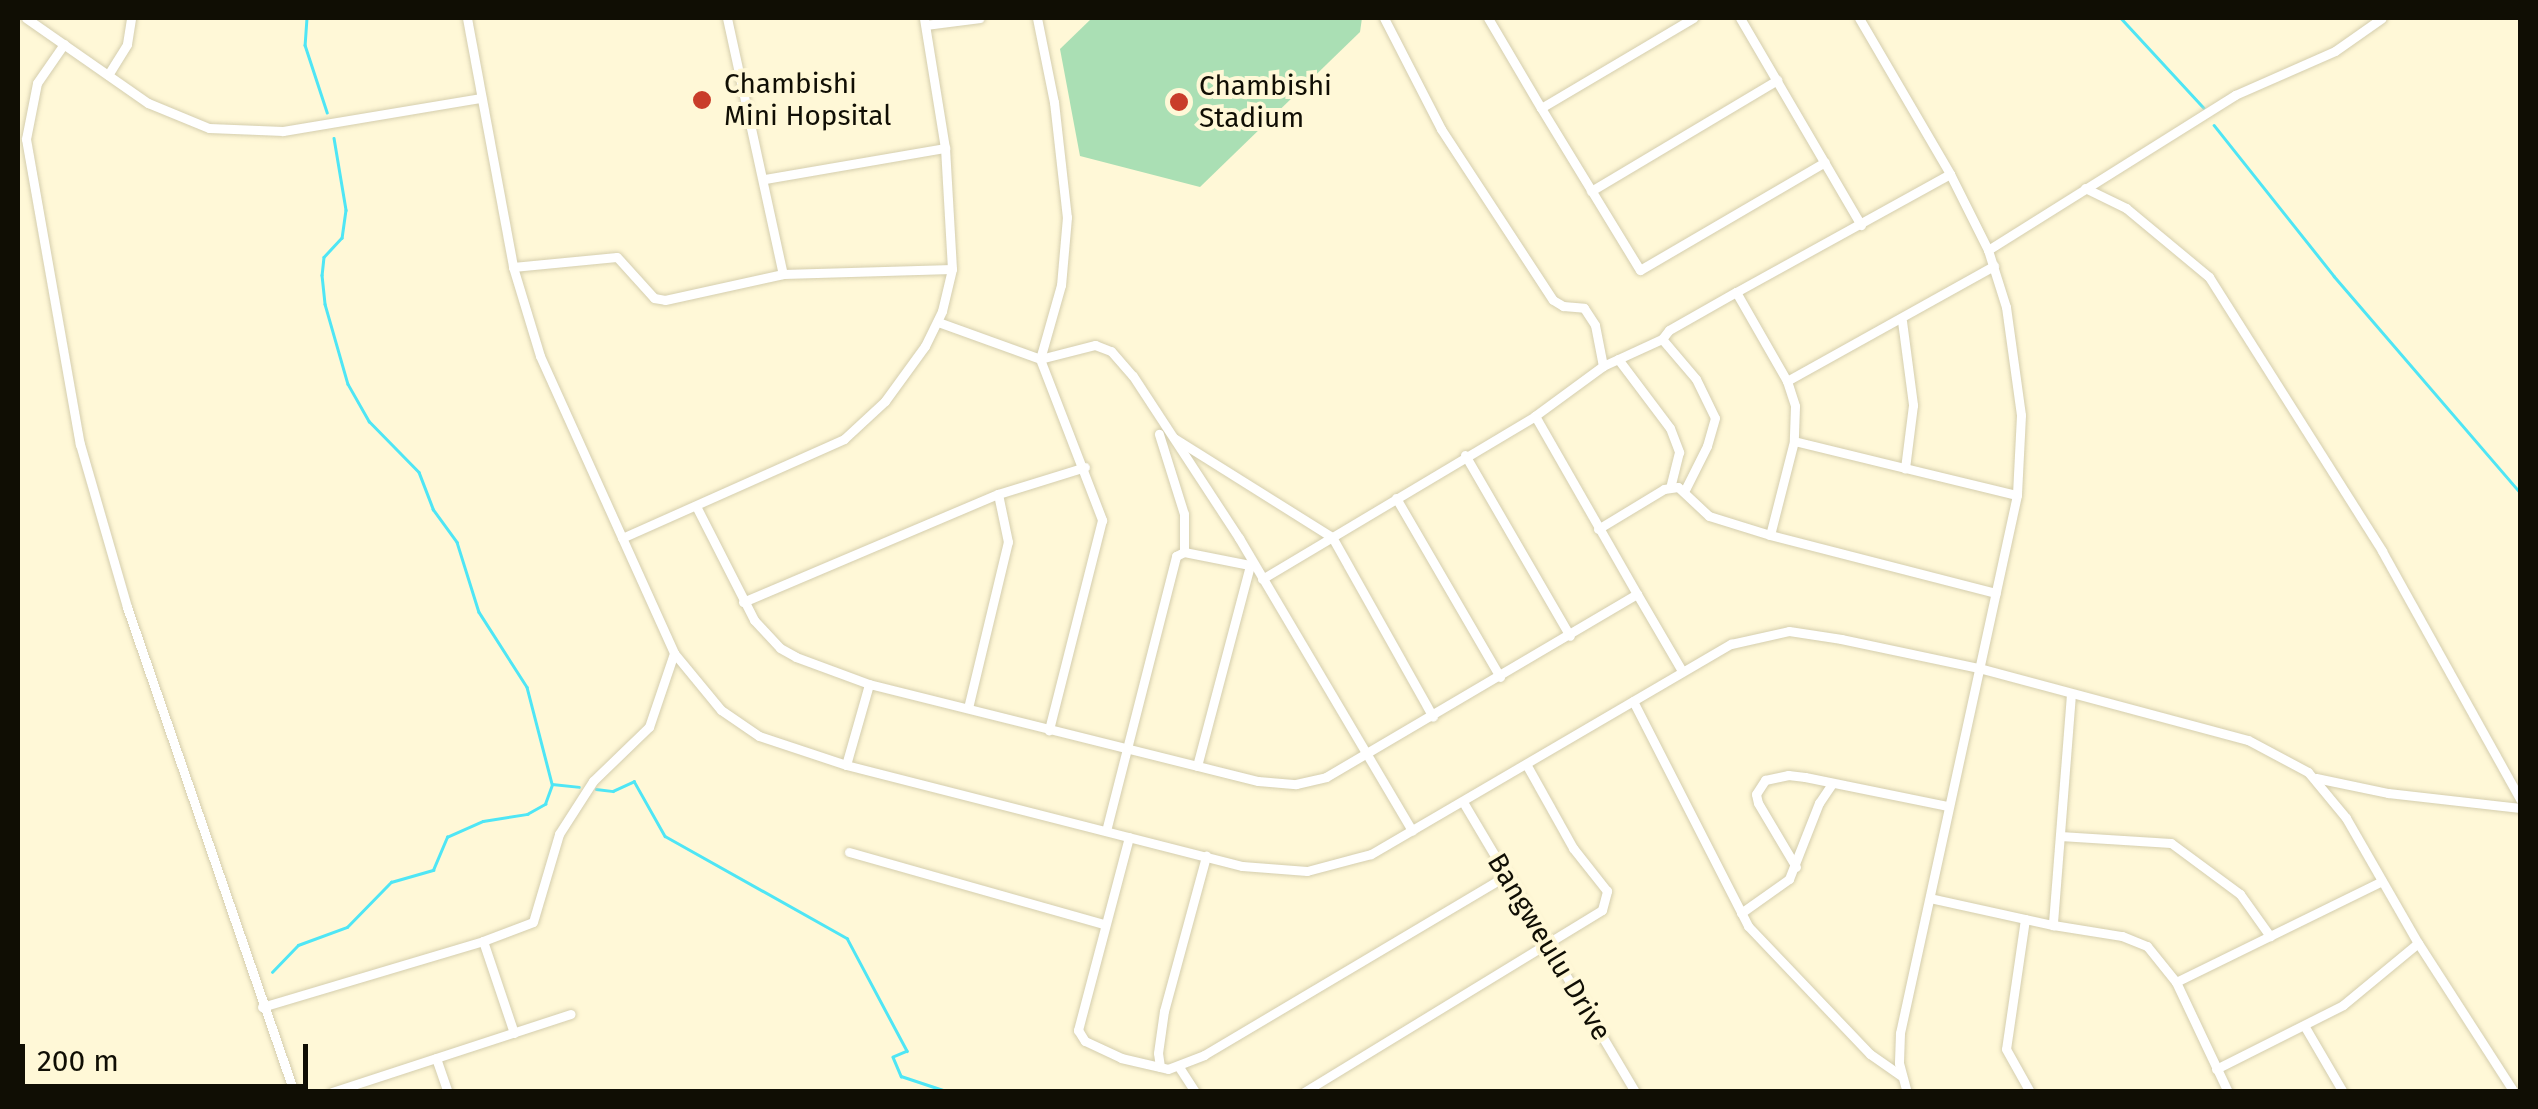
<!DOCTYPE html>
<style>
body{margin:0}
#map{position:relative;width:2538px;height:1109px;overflow:hidden;background:#fff8d7;font-family:"Fira Sans",sans-serif}
div>[style]{position:absolute}
[style*='--x']{left:calc(var(--x)*1px);top:calc(var(--y)*1px);width:calc(var(--w)*1px);rotate:calc(var(--a)*1deg)}
.green>*{inset:0;background:#aadfb4}
.stream>*{height:2.5px;margin:-1.25px;padding:0 1.25px;transform-origin:1.25px;border-radius:1.25px;background:#4fe6f5}
.roads{filter:drop-shadow(0 0 2px #d5ceae) drop-shadow(0 0 2px #d5ceae)}
.street>*{height:9px;margin:-4.5px;padding:0 4.5px;transform-origin:4.5px;border-radius:4.5px;background:#fff}
.dots>*{width:28px;height:28px;translate:-50% -50%;box-sizing:border-box;border:5px solid #fff8d7;border-radius:50%}
span{translate:-50% -50%;white-space:nowrap;text-align:center;line-height:1.15;-webkit-text-stroke:8px #fff8d7;paint-order:stroke}
.poi-label{font-size:28px;color:#100e04}
.left{translate:0 -50%;text-align:left}
.street-label{font-size:28px;color:#100e04}
.frame{position:absolute;inset:0;border:20px solid #100e04;pointer-events:none}
.scale{position:absolute;left:20px;top:1044px;width:288px;height:45px;box-sizing:border-box;border:5px solid #100e04;border-top:0;padding-left:12px;font-size:30px;line-height:35px;white-space:nowrap;color:#100e04;-webkit-text-stroke:8px #fff8d7;paint-order:stroke}
</style>
<div id="map">
<div class="green">
<div style="clip-path:polygon(1092px 18px,1362px 18px,1360px 32px,1200px 187px,1080px 156px,1060px 49px)"></div>
</div>
<div class="stream">
<div style="--x:307;--y:18;--w:27;--a:94"></div>
<div style="--x:305;--y:45;--w:71;--a:71.8"></div>
<div style="--x:2121;--y:18;--w:122;--a:47.3"></div>
<div style="--x:2214;--y:125;--w:193;--a:51.5"></div>
<div style="--x:2334;--y:276;--w:285;--a:49.3"></div>
<div style="--x:334;--y:138;--w:73;--a:80.5"></div>
<div style="--x:346;--y:210;--w:28;--a:98"></div>
<div style="--x:342;--y:238;--w:26;--a:133"></div>
<div style="--x:324;--y:257;--w:18;--a:96"></div>
<div style="--x:322;--y:275;--w:29;--a:84"></div>
<div style="--x:325;--y:304;--w:83;--a:74"></div>
<div style="--x:348;--y:384;--w:43;--a:60.4"></div>
<div style="--x:369;--y:421;--w:71;--a:45.6"></div>
<div style="--x:419;--y:472;--w:40;--a:69"></div>
<div style="--x:433;--y:509;--w:41;--a:54"></div>
<div style="--x:457;--y:542;--w:73;--a:72.6"></div>
<div style="--x:479;--y:612;--w:89;--a:57.4"></div>
<div style="--x:527;--y:687;--w:100;--a:75.5"></div>
<div style="--x:552;--y:784;--w:27;--a:6"></div>
<div style="--x:596;--y:789;--w:17;--a:7"></div>
<div style="--x:613;--y:791;--w:23;--a:-25"></div>
<div style="--x:634;--y:781;--w:63;--a:60.6"></div>
<div style="--x:665;--y:836;--w:209;--a:29.3"></div>
<div style="--x:847;--y:938;--w:128;--a:62"></div>
<div style="--x:907;--y:1051;--w:15;--a:157"></div>
<div style="--x:893;--y:1057;--w:21;--a:67"></div>
<div style="--x:901;--y:1076;--w:51;--a:18.4"></div>
<div style="--x:272;--y:972;--w:37;--a:-46"></div>
<div style="--x:298;--y:945;--w:52;--a:-20.2"></div>
<div style="--x:347;--y:927;--w:63;--a:-45.6"></div>
<div style="--x:391;--y:882;--w:44;--a:-15.9"></div>
<div style="--x:433;--y:870;--w:36;--a:-67"></div>
<div style="--x:447;--y:837;--w:39;--a:-24"></div>
<div style="--x:483;--y:821;--w:45;--a:-9"></div>
<div style="--x:527;--y:814;--w:21;--a:-29"></div>
<div style="--x:545;--y:804;--w:20;--a:-70"></div>
</div>
<div class="roads">
<div class="street">
<div style="--x:26;--y:18;--w:149;--a:34.9"></div>
<div style="--x:148;--y:103;--w:66;--a:22.3"></div>
<div style="--x:209;--y:128;--w:74;--a:2.3"></div>
<div style="--x:283;--y:131;--w:201;--a:-9.5"></div>
<div style="--x:467;--y:18;--w:253;--a:79.5"></div>
<div style="--x:513;--y:267;--w:93;--a:73.1"></div>
<div style="--x:540;--y:356;--w:326;--a:65.7"></div>
<div style="--x:674;--y:653;--w:74;--a:50.5"></div>
<div style="--x:721;--y:710;--w:46;--a:34.4"></div>
<div style="--x:759;--y:736;--w:92;--a:18.4"></div>
<div style="--x:846;--y:765;--w:409;--a:14.3"></div>
<div style="--x:1242;--y:866;--w:65;--a:4.4"></div>
<div style="--x:1307;--y:871;--w:66;--a:-14.9"></div>
<div style="--x:1371;--y:854;--w:417;--a:-30.3"></div>
<div style="--x:1731;--y:644;--w:59;--a:-12.6"></div>
<div style="--x:1789;--y:631;--w:53;--a:8.7"></div>
<div style="--x:1841;--y:639;--w:141;--a:11.9"></div>
<div style="--x:1979;--y:668;--w:278;--a:15"></div>
<div style="--x:2248;--y:740;--w:68;--a:28.1"></div>
<div style="--x:2308;--y:772;--w:60;--a:50.4"></div>
<div style="--x:2346;--y:818;--w:144;--a:60.1"></div>
<div style="--x:2418;--y:943;--w:177;--a:57.2"></div>
<div style="--x:727;--y:18;--w:262;--a:77.7"></div>
<div style="--x:1037;--y:18;--w:86;--a:78.6"></div>
<div style="--x:1054;--y:102;--w:116;--a:83.6"></div>
<div style="--x:1067;--y:217;--w:68;--a:95"></div>
<div style="--x:1061;--y:285;--w:77;--a:105.8"></div>
<div style="--x:1040;--y:359;--w:173;--a:68.9"></div>
<div style="--x:1102;--y:520;--w:217;--a:104.2"></div>
<div style="--x:1384;--y:18;--w:125;--a:62.8"></div>
<div style="--x:1441;--y:129;--w:204;--a:56.8"></div>
<div style="--x:1553;--y:300;--w:12;--a:31"></div>
<div style="--x:1563;--y:306;--w:21;--a:5"></div>
<div style="--x:1584;--y:308;--w:20;--a:57"></div>
<div style="--x:1595;--y:325;--w:42;--a:79"></div>
<div style="--x:1603;--y:366;--w:84;--a:143.7"></div>
<div style="--x:1488;--y:18;--w:104;--a:59.5"></div>
<div style="--x:1541;--y:108;--w:177;--a:-30.6"></div>
<div style="--x:1740;--y:18;--w:240;--a:59.7"></div>
<div style="--x:1859;--y:18;--w:181;--a:59.7"></div>
<div style="--x:1950;--y:174;--w:85;--a:63.4"></div>
<div style="--x:1988;--y:250;--w:60;--a:72.5"></div>
<div style="--x:2006;--y:307;--w:109;--a:82.1"></div>
<div style="--x:2021;--y:415;--w:80;--a:92.9"></div>
<div style="--x:2017;--y:495;--w:551;--a:102.27"></div>
<div style="--x:1900;--y:1033;--w:30;--a:92"></div>
<div style="--x:1899;--y:1063;--w:30;--a:75"></div>
<div style="--x:926;--y:25;--w:54;--a:-7.4"></div>
<div style="--x:64;--y:44;--w:47;--a:124.7"></div>
<div style="--x:37;--y:83;--w:57;--a:101.1"></div>
<div style="--x:26;--y:139;--w:310;--a:80"></div>
<div style="--x:80;--y:444;--w:170;--a:73.9"></div>
<div style="--x:127;--y:607;--w:513;--a:71"></div>
<div style="--x:108;--y:75;--w:36;--a:-58"></div>
<div style="--x:127;--y:44;--w:26;--a:-81"></div>
<div style="--x:1541;--y:108;--w:190;--a:58.6"></div>
<div style="--x:1640;--y:270;--w:214;--a:-30.3"></div>
<div style="--x:1950;--y:174;--w:244;--a:151.1"></div>
<div style="--x:1736;--y:292;--w:103;--a:60.2"></div>
<div style="--x:1787;--y:381;--w:26;--a:72"></div>
<div style="--x:1795;--y:406;--w:35;--a:92"></div>
<div style="--x:1794;--y:441;--w:97;--a:104.3"></div>
<div style="--x:1770;--y:535;--w:233;--a:14.4"></div>
<div style="--x:765;--y:179;--w:183;--a:-9.8"></div>
<div style="--x:2085;--y:188;--w:46;--a:26"></div>
<div style="--x:2126;--y:208;--w:108;--a:39.7"></div>
<div style="--x:2209;--y:277;--w:324;--a:57.7"></div>
<div style="--x:2382;--y:551;--w:284;--a:60.9"></div>
<div style="--x:1591;--y:191;--w:217;--a:-30.8"></div>
<div style="--x:1988;--y:250;--w:292;--a:-32.1"></div>
<div style="--x:2235;--y:95;--w:109;--a:-23.7"></div>
<div style="--x:2335;--y:51;--w:57;--a:-35.1"></div>
<div style="--x:513;--y:267;--w:104;--a:-5.5"></div>
<div style="--x:617;--y:257;--w:55;--a:47.9"></div>
<div style="--x:654;--y:298;--w:11;--a:10"></div>
<div style="--x:665;--y:300;--w:121;--a:-12.4"></div>
<div style="--x:783;--y:274;--w:169;--a:-1.7"></div>
<div style="--x:1902;--y:321;--w:85;--a:82.5"></div>
<div style="--x:1913;--y:405;--w:64;--a:97.2"></div>
<div style="--x:1905;--y:468;--w:115;--a:13.6"></div>
<div style="--x:938;--y:322;--w:109;--a:19.9"></div>
<div style="--x:1040;--y:359;--w:57;--a:-14.3"></div>
<div style="--x:1095;--y:345;--w:17;--a:21"></div>
<div style="--x:1111;--y:351;--w:33;--a:49"></div>
<div style="--x:1133;--y:376;--w:194;--a:56.8"></div>
<div style="--x:1239;--y:538;--w:340;--a:59.4"></div>
<div style="--x:1662;--y:339;--w:52;--a:49.6"></div>
<div style="--x:1696;--y:379;--w:43;--a:64"></div>
<div style="--x:1715;--y:418;--w:29;--a:106"></div>
<div style="--x:1707;--y:446;--w:51;--a:116.6"></div>
<div style="--x:1618;--y:359;--w:86;--a:53"></div>
<div style="--x:1670;--y:428;--w:26;--a:69"></div>
<div style="--x:1679;--y:452;--w:36;--a:104"></div>
<div style="--x:1603;--y:366;--w:65;--a:-24.6"></div>
<div style="--x:1662;--y:339;--w:11;--a:-52"></div>
<div style="--x:1669;--y:330;--w:77;--a:-29.6"></div>
<div style="--x:1787;--y:381;--w:237;--a:-29.1"></div>
<div style="--x:1174;--y:438;--w:186;--a:32.1"></div>
<div style="--x:1332;--y:537;--w:206;--a:60.7"></div>
<div style="--x:1794;--y:441;--w:114;--a:13.7"></div>
<div style="--x:1465;--y:455;--w:209;--a:59.9"></div>
<div style="--x:1396;--y:498;--w:207;--a:59.8"></div>
<div style="--x:696;--y:506;--w:128;--a:63"></div>
<div style="--x:754;--y:620;--w:38;--a:47"></div>
<div style="--x:780;--y:648;--w:18;--a:29"></div>
<div style="--x:796;--y:657;--w:78;--a:20.3"></div>
<div style="--x:869;--y:684;--w:401;--a:14"></div>
<div style="--x:1258;--y:781;--w:38;--a:5"></div>
<div style="--x:1296;--y:784;--w:31;--a:-13"></div>
<div style="--x:1326;--y:777;--w:361;--a:-30.5"></div>
<div style="--x:1637;--y:594;--w:89;--a:59.7"></div>
<div style="--x:1598;--y:529;--w:77;--a:-31.2"></div>
<div style="--x:1664;--y:489;--w:14;--a:-8"></div>
<div style="--x:1678;--y:487;--w:42;--a:43.1"></div>
<div style="--x:1709;--y:516;--w:64;--a:17.3"></div>
<div style="--x:622;--y:538;--w:243;--a:-24"></div>
<div style="--x:844;--y:439;--w:56;--a:-42.8"></div>
<div style="--x:885;--y:401;--w:68;--a:-54"></div>
<div style="--x:925;--y:346;--w:39;--a:-64"></div>
<div style="--x:942;--y:311;--w:43;--a:-76.6"></div>
<div style="--x:952;--y:269;--w:121;--a:-93.3"></div>
<div style="--x:945;--y:148;--w:132;--a:-99.2"></div>
<div style="--x:1184;--y:552;--w:72;--a:11.2"></div>
<div style="--x:1262;--y:579;--w:318;--a:-30.8"></div>
<div style="--x:1535;--y:416;--w:205;--a:60.2"></div>
<div style="--x:743;--y:602;--w:277;--a:-23"></div>
<div style="--x:998;--y:494;--w:91;--a:-17.2"></div>
<div style="--x:2071;--y:694;--w:232;--a:94.5"></div>
<div style="--x:2053;--y:925;--w:70;--a:9.1"></div>
<div style="--x:2122;--y:936;--w:27;--a:22"></div>
<div style="--x:2147;--y:946;--w:46;--a:51.1"></div>
<div style="--x:2176;--y:982;--w:122;--a:64.7"></div>
<div style="--x:1633;--y:701;--w:253;--a:62.9"></div>
<div style="--x:1748;--y:926;--w:177;--a:46.4"></div>
<div style="--x:1870;--y:1054;--w:38;--a:35"></div>
<div style="--x:968;--y:708;--w:171;--a:-76.5"></div>
<div style="--x:1008;--y:542;--w:49;--a:-101.8"></div>
<div style="--x:846;--y:765;--w:84;--a:-74.1"></div>
<div style="--x:1197;--y:766;--w:208;--a:-75.2"></div>
<div style="--x:2316;--y:778;--w:74;--a:11.8"></div>
<div style="--x:2388;--y:793;--w:133;--a:6.5"></div>
<div style="--x:1463;--y:802;--w:337;--a:59.3"></div>
<div style="--x:1106;--y:831;--w:284;--a:-75.7"></div>
<div style="--x:1176;--y:556;--w:9;--a:-27"></div>
<div style="--x:1184;--y:552;--w:38;--a:-90"></div>
<div style="--x:1184;--y:514;--w:84;--a:-107.4"></div>
<div style="--x:2060;--y:836;--w:111;--a:3.6"></div>
<div style="--x:2171;--y:843;--w:86;--a:36.5"></div>
<div style="--x:2240;--y:894;--w:52;--a:54.5"></div>
<div style="--x:1129;--y:837;--w:200;--a:104.8"></div>
<div style="--x:1078;--y:1030;--w:13;--a:58"></div>
<div style="--x:1085;--y:1041;--w:40;--a:25"></div>
<div style="--x:1121;--y:1058;--w:48;--a:13.2"></div>
<div style="--x:1168;--y:1069;--w:39;--a:-21"></div>
<div style="--x:1204;--y:1055;--w:351;--a:-30.7"></div>
<div style="--x:849;--y:852;--w:265;--a:15.8"></div>
<div style="--x:1796;--y:867;--w:74;--a:-120.7"></div>
<div style="--x:1758;--y:803;--w:9;--a:-103"></div>
<div style="--x:1756;--y:794;--w:17;--a:-57"></div>
<div style="--x:1765;--y:780;--w:24;--a:-12"></div>
<div style="--x:1788;--y:775;--w:17;--a:7"></div>
<div style="--x:1805;--y:777;--w:146;--a:11.5"></div>
<div style="--x:1930;--y:898;--w:126;--a:12.4"></div>
<div style="--x:1741;--y:913;--w:59;--a:-35.3"></div>
<div style="--x:1789;--y:879;--w:82;--a:-68.5"></div>
<div style="--x:1819;--y:803;--w:22;--a:-56"></div>
<div style="--x:2025;--y:919;--w:131;--a:98.3"></div>
<div style="--x:2006;--y:1049;--w:49;--a:60.8"></div>
<div style="--x:483;--y:941;--w:97;--a:71.4"></div>
<div style="--x:2176;--y:982;--w:229;--a:-26.1"></div>
<div style="--x:262;--y:1007;--w:231;--a:-16.6"></div>
<div style="--x:483;--y:941;--w:53;--a:-20.8"></div>
<div style="--x:533;--y:922;--w:92;--a:-73.5"></div>
<div style="--x:559;--y:834;--w:63;--a:-57.3"></div>
<div style="--x:593;--y:781;--w:78;--a:-44"></div>
<div style="--x:649;--y:727;--w:78;--a:-71.3"></div>
<div style="--x:2305;--y:1027;--w:75;--a:59.7"></div>
<div style="--x:436;--y:1058;--w:36;--a:71"></div>
<div style="--x:1160;--y:1067;--w:14;--a:-98"></div>
<div style="--x:1158;--y:1053;--w:42;--a:-81.9"></div>
<div style="--x:1164;--y:1011;--w:161;--a:-74.8"></div>
<div style="--x:1179;--y:1067;--w:30;--a:57"></div>
<div style="--x:2216;--y:1069;--w:142;--a:-26.7"></div>
<div style="--x:2343;--y:1005;--w:97;--a:-39.6"></div>
<div style="--x:332;--y:1092;--w:251;--a:-18.1"></div>
<div style="--x:1304;--y:1092;--w:349;--a:-31.4"></div>
<div style="--x:1602;--y:910;--w:20;--a:-75"></div>
<div style="--x:1607;--y:891;--w:55;--a:-128.3"></div>
<div style="--x:1573;--y:848;--w:96;--a:-119.2"></div>
</div>
</div>
<div class="dots">
<div style="left:702px;top:100px;background:#c93d2a"></div>
<div style="left:1179px;top:102px;background:#c93d2a"></div>
</div>
<div class="poi-label">
<span class="left" style="left:724px;top:100px">Chambishi<br>Mini Hopsital</span>
<span class="left" style="left:1199px;top:102px">Chambishi<br>Stadium</span>
</div>
<div class="street-label">
<span style="left:1549px;top:947px;rotate:59deg">Bangweulu Drive</span>
</div>
<div class="frame"></div>
<div class="scale">200 m</div>
</div>
